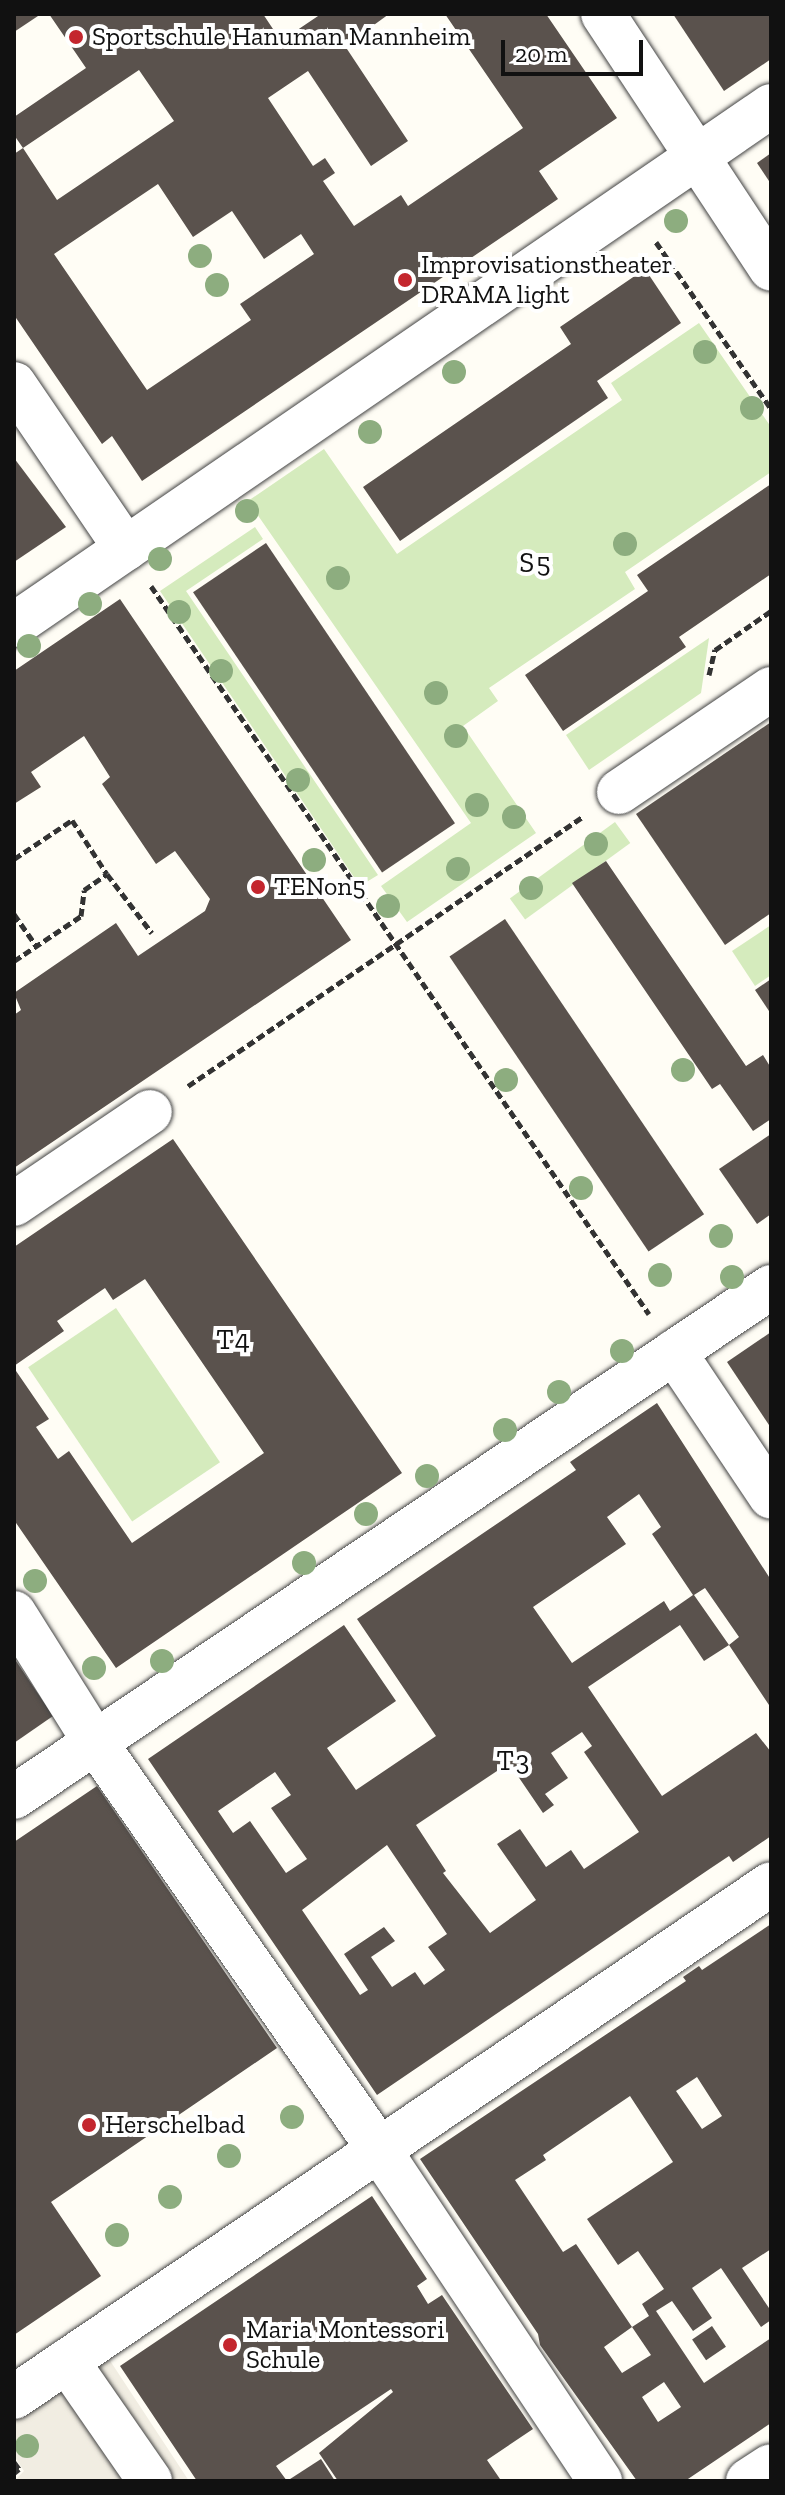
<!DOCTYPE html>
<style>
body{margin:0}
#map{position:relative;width:785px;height:2495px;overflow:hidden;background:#fffdf5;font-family:"Zilla Slab",serif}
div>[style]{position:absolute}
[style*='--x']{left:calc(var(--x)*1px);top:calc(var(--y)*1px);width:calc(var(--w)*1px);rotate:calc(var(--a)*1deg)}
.green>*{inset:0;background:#d5ebbd;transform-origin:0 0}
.plaza>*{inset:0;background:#f1ede2}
.building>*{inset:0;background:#5a524d;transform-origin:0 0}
.path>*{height:5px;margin-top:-2.5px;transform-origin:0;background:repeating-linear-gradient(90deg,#333 0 8px,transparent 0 12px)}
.roads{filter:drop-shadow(0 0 2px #444) drop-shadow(0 0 2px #444)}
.minor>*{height:44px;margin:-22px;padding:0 22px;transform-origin:22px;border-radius:22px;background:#fff}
.trees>*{width:24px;height:24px;margin:-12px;border-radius:50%;background:#8dad7f}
.dots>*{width:22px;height:22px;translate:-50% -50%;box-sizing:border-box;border:4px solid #fff;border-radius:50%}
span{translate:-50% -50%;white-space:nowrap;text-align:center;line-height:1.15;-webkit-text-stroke:8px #fff;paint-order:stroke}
.poi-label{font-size:26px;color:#111}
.left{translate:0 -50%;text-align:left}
.neighbourhood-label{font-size:28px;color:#111;letter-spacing:2px}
.frame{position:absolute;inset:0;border:16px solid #111;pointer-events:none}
.scale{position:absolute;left:501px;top:40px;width:142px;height:36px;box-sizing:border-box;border:4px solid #111;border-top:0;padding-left:10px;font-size:24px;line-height:28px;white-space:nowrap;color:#111;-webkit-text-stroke:6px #fff;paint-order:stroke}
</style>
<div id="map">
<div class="green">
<div style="clip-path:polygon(699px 323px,771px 427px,771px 472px,625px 572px,635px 589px,489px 688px,498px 701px,463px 726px,536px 833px,407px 922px,381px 886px,471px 823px,248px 501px,324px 449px,397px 554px,622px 400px,611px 383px)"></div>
<div style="clip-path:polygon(255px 527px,263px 539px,186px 591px,378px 875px,360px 886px,160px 591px)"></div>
<div style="clip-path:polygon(709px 638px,701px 693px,589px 770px,566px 735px)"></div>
<div style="left:615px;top:822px;width:26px;height:130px;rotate:54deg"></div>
<div style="clip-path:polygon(771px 925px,771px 975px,755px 986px,732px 951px)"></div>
<div style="left:116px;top:1308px;width:186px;height:106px;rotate:56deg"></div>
</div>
<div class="plaza">
<div style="clip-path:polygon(107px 2356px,189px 2481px,14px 2481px,24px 2471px,14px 2456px,14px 2420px)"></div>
</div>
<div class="building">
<div style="clip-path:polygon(14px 14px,41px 14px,14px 32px)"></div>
<div style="clip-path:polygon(evenodd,49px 14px,263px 14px,281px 41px,321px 14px,389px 14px,345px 46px,408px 141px,371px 166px,308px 71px,268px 98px,313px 166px,325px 158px,335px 173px,323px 181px,354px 226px,401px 195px,408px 206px,523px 128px,445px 14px,546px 14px,617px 118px,539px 171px,558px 199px,142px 481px,112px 436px,102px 444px,14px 315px,14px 154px,23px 148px,57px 200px,174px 121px,139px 70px,23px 148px,14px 135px,14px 117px,86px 68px,49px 14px,158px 184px,193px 237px,232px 211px,264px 259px,301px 234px,314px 254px,240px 304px,251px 320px,147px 390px,54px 254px,158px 184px)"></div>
<div style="clip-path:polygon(673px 14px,771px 14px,771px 59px,724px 91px)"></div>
<div style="clip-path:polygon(771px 153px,771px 184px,757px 163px)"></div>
<div style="clip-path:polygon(645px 269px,681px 323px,597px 381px,608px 398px,400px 541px,363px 487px,571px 344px,560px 327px)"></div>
<div style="clip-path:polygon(14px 458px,66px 527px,14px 562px)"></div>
<div style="clip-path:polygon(771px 484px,771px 574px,679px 637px,686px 647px,563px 731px,525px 675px,648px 591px,637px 575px)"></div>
<div style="left:266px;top:543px;width:338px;height:88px;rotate:56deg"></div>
<div style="clip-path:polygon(120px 599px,351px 940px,14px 1168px,14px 1015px,21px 1010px,14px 993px,116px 923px,138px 956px,205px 911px,210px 899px,175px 851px,156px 864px,102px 784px,110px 777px,84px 736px,31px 772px,41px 787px,14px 804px,14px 671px)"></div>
<div style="clip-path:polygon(771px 722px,771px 913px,725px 945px,636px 814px)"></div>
<div style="clip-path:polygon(606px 861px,746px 1066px,763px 1055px,771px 1068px,771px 1119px,753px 1131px,720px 1084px,712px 1089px,572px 883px)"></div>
<div style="left:505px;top:919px;width:356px;height:67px;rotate:56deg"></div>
<div style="clip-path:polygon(771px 979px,771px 1014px,755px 990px)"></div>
<div style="clip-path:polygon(771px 1134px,771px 1214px,757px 1224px,719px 1169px)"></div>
<div style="clip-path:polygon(173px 1139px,402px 1473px,116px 1668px,14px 1520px,14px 1368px,49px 1419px,36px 1427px,58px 1459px,69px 1451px,132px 1543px,264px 1453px,145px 1279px,113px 1300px,105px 1288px,57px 1321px,64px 1331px,14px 1366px,14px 1247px)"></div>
<div style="clip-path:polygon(771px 1332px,771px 1428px,727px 1362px)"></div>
<div style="clip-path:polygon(evenodd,657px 1403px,771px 1580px,771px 1708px,729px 1645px,739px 1637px,705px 1588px,694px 1595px,729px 1645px,704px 1661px,680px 1625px,588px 1687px,662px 1796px,756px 1733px,771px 1752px,771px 1836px,733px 1862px,729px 1856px,711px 1868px,377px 2095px,148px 1759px,344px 1625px,396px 1701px,327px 1748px,356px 1790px,436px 1736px,357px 1619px,576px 1470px,570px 1462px,657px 1403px,639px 1494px,661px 1527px,652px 1534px,693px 1595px,670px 1611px,664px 1601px,572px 1663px,533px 1607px,626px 1544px,607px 1517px,639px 1494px,657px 1403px,582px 1732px,592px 1746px,584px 1752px,639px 1832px,584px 1869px,571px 1850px,546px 1867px,520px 1829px,497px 1844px,536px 1900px,490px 1933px,443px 1873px,446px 1871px,416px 1825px,509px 1763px,543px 1813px,554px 1805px,545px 1794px,568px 1778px,551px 1753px,582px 1732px,657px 1403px,275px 1772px,291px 1795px,271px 1808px,307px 1859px,286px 1873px,250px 1821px,233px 1833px,218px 1811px,275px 1772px,657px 1403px,387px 1845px,447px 1934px,428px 1947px,445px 1970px,424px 1985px,415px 1972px,392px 1987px,371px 1957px,395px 1941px,384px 1927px,344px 1954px,368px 1990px,360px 1995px,302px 1910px,387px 1845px)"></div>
<div style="clip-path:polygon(14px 1658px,53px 1716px,14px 1743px)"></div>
<div style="clip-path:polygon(97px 1786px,277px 2048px,51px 2202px,101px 2276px,14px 2335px,14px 1842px)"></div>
<div style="clip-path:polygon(evenodd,771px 1924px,771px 2249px,742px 2268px,771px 2311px,771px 2320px,761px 2327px,721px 2268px,692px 2288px,712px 2318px,693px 2331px,672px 2301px,656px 2311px,704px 2383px,771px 2338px,771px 2423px,685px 2481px,637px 2481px,540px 2345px,538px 2334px,420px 2159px,686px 1981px,683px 1977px,699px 1966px,702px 1970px,771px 1924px,697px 2077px,722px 2116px,702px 2129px,676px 2091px,697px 2077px,771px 1924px,630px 2096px,673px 2162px,587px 2219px,618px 2265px,638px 2251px,664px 2289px,642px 2304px,649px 2316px,632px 2327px,651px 2355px,622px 2373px,604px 2347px,632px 2327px,576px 2244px,563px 2252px,515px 2180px,546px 2160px,543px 2155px,630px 2096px,771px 1924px,664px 2382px,681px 2407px,658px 2422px,642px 2397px,664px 2382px)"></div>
<div style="clip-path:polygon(372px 2196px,427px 2279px,417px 2286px,428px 2304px,442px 2295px,533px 2429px,487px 2460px,500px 2479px,497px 2481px,338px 2481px,319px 2453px,393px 2392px,391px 2389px,276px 2466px,287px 2481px,197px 2481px,120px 2366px)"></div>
<div style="left:712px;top:2326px;width:25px;height:24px;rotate:56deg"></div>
<div style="clip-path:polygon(321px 2459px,335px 2481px,287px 2481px)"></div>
</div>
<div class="path">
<div style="--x:656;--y:242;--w:203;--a:55.4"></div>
<div style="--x:151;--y:586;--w:882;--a:55.63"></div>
<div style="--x:709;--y:675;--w:26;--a:-77"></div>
<div style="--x:715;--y:650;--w:68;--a:-34.9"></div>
<div style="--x:14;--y:859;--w:70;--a:-33.9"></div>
<div style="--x:72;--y:820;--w:64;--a:57.1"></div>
<div style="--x:14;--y:914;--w:39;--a:55"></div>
<div style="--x:14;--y:961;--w:81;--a:-33.9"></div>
<div style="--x:81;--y:916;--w:26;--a:-83"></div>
<div style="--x:84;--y:890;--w:28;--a:-35"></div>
<div style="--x:107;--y:874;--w:74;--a:52.7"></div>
<div style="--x:188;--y:1086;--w:478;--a:-34.3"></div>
<div style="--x:14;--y:2462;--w:9;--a:54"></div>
<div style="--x:19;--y:2469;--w:6;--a:141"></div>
</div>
<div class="roads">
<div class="minor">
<div style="--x:603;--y:14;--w:305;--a:56.6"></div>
<div style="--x:14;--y:384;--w:199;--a:55.8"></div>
<div style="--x:14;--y:625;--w:918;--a:-34.43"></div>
<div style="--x:619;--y:792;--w:184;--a:-34.1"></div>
<div style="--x:14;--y:1204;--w:164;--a:-34.1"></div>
<div style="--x:674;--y:1352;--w:174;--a:56.2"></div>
<div style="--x:14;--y:1613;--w:152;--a:57.9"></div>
<div style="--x:95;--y:1742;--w:499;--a:55.1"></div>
<div style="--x:380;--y:2151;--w:397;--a:56.3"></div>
<div style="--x:14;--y:1797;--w:913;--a:-33.97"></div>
<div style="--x:67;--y:2361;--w:146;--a:55.3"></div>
<div style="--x:14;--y:2397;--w:914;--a:-34.12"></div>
<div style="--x:748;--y:2481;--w:27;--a:-33"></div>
</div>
</div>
<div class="trees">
<div style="left:676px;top:221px"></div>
<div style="left:200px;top:256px"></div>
<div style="left:217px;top:285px"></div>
<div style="left:705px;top:352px"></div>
<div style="left:454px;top:372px"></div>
<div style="left:752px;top:408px"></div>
<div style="left:370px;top:432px"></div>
<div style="left:247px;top:511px"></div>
<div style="left:625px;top:544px"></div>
<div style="left:160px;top:559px"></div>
<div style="left:338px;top:578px"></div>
<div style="left:90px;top:604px"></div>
<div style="left:179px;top:612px"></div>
<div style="left:29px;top:646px"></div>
<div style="left:221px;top:671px"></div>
<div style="left:436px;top:693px"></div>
<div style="left:456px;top:736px"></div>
<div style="left:298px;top:780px"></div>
<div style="left:477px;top:805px"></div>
<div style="left:514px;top:817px"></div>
<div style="left:596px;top:844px"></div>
<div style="left:314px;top:860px"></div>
<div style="left:458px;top:869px"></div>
<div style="left:531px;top:888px"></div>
<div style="left:388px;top:906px"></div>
<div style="left:683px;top:1070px"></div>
<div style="left:506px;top:1080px"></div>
<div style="left:581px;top:1188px"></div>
<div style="left:721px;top:1236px"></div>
<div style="left:660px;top:1275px"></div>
<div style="left:732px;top:1277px"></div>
<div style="left:622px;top:1351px"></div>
<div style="left:559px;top:1392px"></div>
<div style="left:505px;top:1430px"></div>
<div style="left:427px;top:1476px"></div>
<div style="left:366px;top:1514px"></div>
<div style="left:304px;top:1563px"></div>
<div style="left:35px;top:1581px"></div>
<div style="left:162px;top:1661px"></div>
<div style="left:94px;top:1668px"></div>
<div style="left:292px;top:2117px"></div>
<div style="left:229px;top:2156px"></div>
<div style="left:170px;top:2197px"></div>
<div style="left:117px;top:2235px"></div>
<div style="left:27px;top:2446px"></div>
</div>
<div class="dots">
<div style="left:76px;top:37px;background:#c4262e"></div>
<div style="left:405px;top:280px;background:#c4262e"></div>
<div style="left:258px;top:887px;background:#c4262e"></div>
<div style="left:89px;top:2125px;background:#c4262e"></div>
<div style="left:230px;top:2345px;background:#c4262e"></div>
</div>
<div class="poi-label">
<span class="left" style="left:92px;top:37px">Sportschule Hanuman Mannheim</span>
<span class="left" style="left:421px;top:280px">Improvisationstheater<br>DRAMA light</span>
<span class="left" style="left:274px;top:887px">TENon5</span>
<span class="left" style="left:105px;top:2125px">Herschelbad</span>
<span class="left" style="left:246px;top:2345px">Maria Montessori<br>Schule</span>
</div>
<div class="neighbourhood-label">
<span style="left:536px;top:563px">S5</span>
<span style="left:234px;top:1340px">T4</span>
<span style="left:514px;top:1761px">T3</span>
</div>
<div class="frame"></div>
<div class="scale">20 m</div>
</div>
